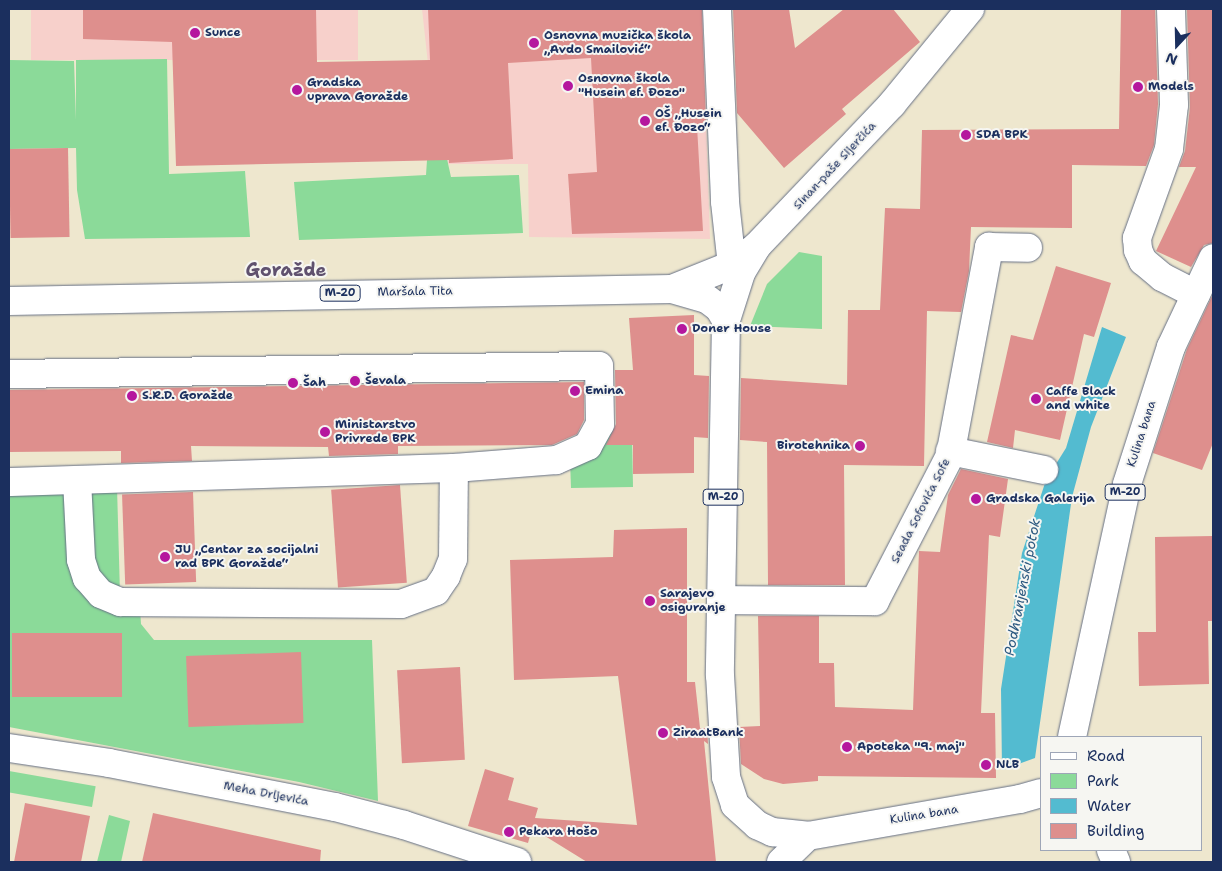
<!DOCTYPE html>
<meta charset="utf-8">
<style>
body{margin:0}
#map{position:relative;width:1222px;height:871px;overflow:hidden;background:#eee7ce;font-family:"Shantell Sans",sans-serif}
div>[style]{position:absolute}
[style*='--x']{left:calc(var(--x)*1px);top:calc(var(--y)*1px);width:calc(var(--w)*1px);rotate:calc(var(--a)*1deg)}
.built>*{inset:0;background:#f7d0cb;transform-origin:0 0}
.green>*{inset:0;background:#8bda99;transform-origin:0 0}
.water>*{inset:0;background:#53bbd0}
.building>*{inset:0;background:#de8f8d;transform-origin:0 0}
.roads{filter:drop-shadow(0 0 1px #656f85) drop-shadow(0 0 1px #656f85)}
.minor>*{height:28px;margin:-14px;padding:0 14px;transform-origin:14px;border-radius:14px;background:#fff}
.major>*{height:28px;margin:-14px;padding:0 14px;transform-origin:14px;border-radius:14px;background:#fff}
.dots>*{width:14px;height:14px;translate:-50% -50%;box-sizing:border-box;border:2px solid #f6f6f2;border-radius:50%}
span{translate:-50% -50%;white-space:nowrap;text-align:center;line-height:1.15;-webkit-text-stroke:4px #f6f6f2;paint-order:stroke}
.shield-label span{padding:1px 4px;background:#f6f6f2;border:1px solid;border-radius:4px;-webkit-text-stroke-width:0}
.shield-label{font-size:11px;color:#1b2f5e;font-weight:700}
.poi-label{font-size:12px;color:#1b2f5e;font-weight:700}
.left{translate:0 -50%;text-align:left}
.right{translate:-100% -50%;text-align:right}
.street-label{font-size:12px;color:#1b2f5e}
.water-label{font-size:14px;color:#2c5980;font-style:italic}
.district-label{font-size:18px;color:#5f516e;font-weight:700}
.frame{position:absolute;inset:0;border:10px solid #1b2f5e;pointer-events:none}
.legend{position:absolute;left:1040px;top:736px;width:162px;height:115px;box-sizing:border-box;background:#f6f6f2;border:1px solid #9ea6b7;margin:0;padding:6px 9px;list-style:none;font-size:15px;color:#1b2f5e}
.legend li{display:flex;align-items:center;gap:10px;height:25px}
.legend b{width:25px;border:1px solid #9ea6b7}
.north{position:absolute;left:1152px;top:20px;width:50px;height:50px;-webkit-text-stroke:4px #f6f6f2;paint-order:stroke;rotate:201deg;font-size:14px;font-weight:700;line-height:20px;text-align:center;color:#1b2f5e}
.north::after{content:'';display:block;margin:auto;width:18px;height:22px;background:#1b2f5e;clip-path:polygon(50% 0,100% 100%,50% 72%,0 100%)}
</style>
<div id="map">
<div class="built">
<div style="left:31px;top:9px;width:327px;height:51px"></div>
<div style="clip-path:polygon(422px 9px,702px 9px,710px 239px,529px 237px,528px 164px,439px 164px)"></div>
</div>
<div class="green">
<div style="clip-path:polygon(167px 59px,169px 174px,245px 171px,250px 237px,85px 239px,77px 190px,76px 148px,9px 149px,9px 60px,74px 61px,76px 120px,76px 60px)"></div>
<div style="clip-path:polygon(447px 159px,451px 177px,519px 175px,523px 233px,299px 240px,294px 182px,426px 175px,427px 160px)"></div>
<div style="clip-path:polygon(799px 252px,822px 256px,822px 329px,750px 326px,767px 284px)"></div>
<div style="clip-path:polygon(597px 432px,632px 433px,633px 487px,571px 488px,570px 459px)"></div>
<div style="clip-path:polygon(69px 487px,71px 560px,140px 608px,141px 624px,154px 640px,372px 640px,378px 801px,299px 782px,9px 727px,9px 491px)"></div>
<div style="clip-path:polygon(117px 487px,120px 594px,95px 578px,83px 488px)"></div>
<div style="left:9px;top:771px;width:88px;height:21px;rotate:10deg"></div>
<div style="clip-path:polygon(109px 815px,130px 821px,121px 862px,97px 862px)"></div>
</div>
<div class="water">
<div style="clip-path:polygon(1102px 327px,1126px 337px,1091px 427px,1072px 497px,1035px 758px,1002px 770px,1001px 689px,1022px 553px,1046px 480px,1066px 448px)"></div>
</div>
<div class="building">
<div style="clip-path:polygon(83px 9px,316px 9px,317px 62px,430px 60px,428px 9px,702px 9px,706px 121px,697px 126px,703px 231px,572px 234px,568px 174px,597px 172px,591px 58px,508px 63px,513px 159px,449px 163px,449px 160px,176px 166px,172px 42px,83px 39px)"></div>
<div style="clip-path:polygon(733px 9px,789px 9px,795px 48px,844px 9px,893px 9px,920px 42px,842px 109px,846px 114px,784px 168px,737px 113px)"></div>
<div style="clip-path:polygon(1121px 9px,1155px 9px,1158px 104px,1154px 145px,1146px 166px,1072px 165px,1072px 228px,971px 227px,969px 271px,961px 312px,927px 311px,924px 466px,844px 465px,845px 585px,768px 585px,767px 442px,740px 440px,741px 378px,847px 385px,848px 310px,880px 310px,885px 208px,920px 209px,922px 130px,1119px 129px)"></div>
<div style="clip-path:polygon(1187px 9px,1213px 9px,1213px 243px,1204px 245px,1191px 267px,1156px 251px,1196px 167px,1179px 167px,1185px 151px,1190px 107px)"></div>
<div style="left:68px;top:148px;width:89px;height:59px;rotate:89deg"></div>
<div style="clip-path:polygon(1056px 266px,1111px 283px,1094px 337px,1084px 334px,1060px 440px,1015px 430px,1013px 448px,987px 442px,1011px 335px,1033px 340px)"></div>
<div style="clip-path:polygon(1213px 294px,1213px 443px,1202px 470px,1153px 453px,1187px 349px)"></div>
<div style="clip-path:polygon(694px 315px,694px 375px,709px 376px,708px 438px,694px 437px,694px 473px,633px 474px,633px 445px,606px 445px,616px 424px,615px 370px,633px 370px,629px 318px)"></div>
<div style="clip-path:polygon(584px 382px,584px 420px,577px 434px,552px 445px,398px 446px,398px 454px,329px 456px,328px 447px,191px 446px,192px 461px,121px 463px,121px 451px,9px 452px,9px 390px)"></div>
<div style="clip-path:polygon(961px 469px,1008px 479px,1000px 537px,989px 535px,981px 713px,995px 713px,996px 778px,818px 776px,818px 781px,783px 784px,764px 779px,741px 764px,739px 727px,760px 726px,758px 616px,819px 616px,819px 663px,834px 663px,835px 707px,913px 710px,919px 551px,940px 552px,948px 495px)"></div>
<div style="left:400px;top:485px;width:98px;height:69px;rotate:86deg"></div>
<div style="left:193px;top:492px;width:90px;height:71px;rotate:88deg"></div>
<div style="clip-path:polygon(687px 528px,687px 682px,695px 682px,700px 728px,707px 728px,708px 744px,704px 741px,716px 862px,587px 862px,532px 828px,528px 843px,468px 826px,485px 769px,514px 778px,508px 800px,538px 808px,535px 818px,637px 825px,618px 676px,514px 680px,510px 560px,613px 557px,614px 530px)"></div>
<div style="clip-path:polygon(1213px 536px,1213px 621px,1208px 621px,1209px 684px,1139px 686px,1138px 632px,1156px 632px,1155px 537px)"></div>
<div style="left:12px;top:633px;width:110px;height:64px"></div>
<div style="left:301px;top:652px;width:71px;height:115px;rotate:88deg"></div>
<div style="left:460px;top:667px;width:93px;height:63px;rotate:87deg"></div>
<div style="clip-path:polygon(25px 803px,90px 816px,81px 862px,14px 862px)"></div>
<div style="clip-path:polygon(153px 813px,321px 850px,320px 862px,142px 862px)"></div>
</div>
<div class="roads">
<div class="minor">
<div style="--x:717;--y:9;--w:193;--a:87.6"></div>
<div style="--x:725;--y:202;--w:63;--a:83.7"></div>
<div style="--x:1171;--y:9;--w:96;--a:88.2"></div>
<div style="--x:1174;--y:105;--w:44;--a:96.5"></div>
<div style="--x:1169;--y:149;--w:95;--a:109.8"></div>
<div style="--x:1137;--y:238;--w:12;--a:85"></div>
<div style="--x:1138;--y:250;--w:12;--a:66"></div>
<div style="--x:1143;--y:261;--w:25;--a:40"></div>
<div style="--x:1162;--y:277;--w:38;--a:27"></div>
<div style="--x:9;--y:374;--w:590;--a:-0.78"></div>
<div style="--x:599;--y:366;--w:58;--a:89"></div>
<div style="--x:600;--y:424;--w:25;--a:119"></div>
<div style="--x:588;--y:446;--w:35;--a:156"></div>
<div style="--x:556;--y:460;--w:102;--a:175.5"></div>
<div style="--x:454;--y:468;--w:445;--a:178.2"></div>
<div style="--x:950;--y:451;--w:96;--a:11.4"></div>
<div style="--x:77;--y:480;--w:80;--a:87.1"></div>
<div style="--x:81;--y:560;--w:19;--a:72"></div>
<div style="--x:87;--y:578;--w:21;--a:49"></div>
<div style="--x:101;--y:594;--w:21;--a:23"></div>
<div style="--x:120;--y:602;--w:281;--a:0.4"></div>
<div style="--x:401;--y:604;--w:37;--a:-20"></div>
<div style="--x:436;--y:591;--w:18;--a:-56"></div>
<div style="--x:446;--y:576;--w:18;--a:-68"></div>
<div style="--x:453;--y:559;--w:91;--a:-89.4"></div>
<div style="--x:721;--y:600;--w:154;--a:0.4"></div>
<div style="--x:875;--y:601;--w:163;--a:-62.7"></div>
<div style="--x:950;--y:456;--w:213;--a:-79.4"></div>
<div style="--x:989;--y:247;--w:39;--a:1"></div>
<div style="--x:1111;--y:850;--w:13;--a:67"></div>
</div>
<div class="major">
<div style="--x:757;--y:246;--w:31;--a:121"></div>
<div style="--x:741;--y:273;--w:49;--a:107.7"></div>
<div style="--x:726;--y:320;--w:355;--a:91"></div>
<div style="--x:720;--y:675;--w:102;--a:86.6"></div>
<div style="--x:726;--y:777;--w:29;--a:72"></div>
<div style="--x:735;--y:805;--w:30;--a:42"></div>
<div style="--x:757;--y:825;--w:17;--a:25"></div>
<div style="--x:772;--y:832;--w:36;--a:6"></div>
<div style="--x:808;--y:836;--w:215;--a:-9.9"></div>
<div style="--x:1020;--y:799;--w:22;--a:-16"></div>
<div style="--x:672;--y:289;--w:65;--a:-21.8"></div>
<div style="--x:732;--y:265;--w:31;--a:-37"></div>
<div style="--x:757;--y:246;--w:196;--a:-46.4"></div>
<div style="--x:892;--y:104;--w:123;--a:-50.6"></div>
<div style="--x:9;--y:301;--w:663;--a:-1.04"></div>
<div style="--x:672;--y:289;--w:36;--a:16"></div>
<div style="--x:707;--y:299;--w:15;--a:37"></div>
<div style="--x:719;--y:308;--w:14;--a:60"></div>
<div style="--x:1072;--y:737;--w:259;--a:-77.7"></div>
<div style="--x:1127;--y:484;--w:144;--a:-72.2"></div>
<div style="--x:1171;--y:347;--w:98;--a:-64.7"></div>
<div style="--x:9;--y:748;--w:101;--a:8.5"></div>
<div style="--x:109;--y:763;--w:230;--a:11"></div>
<div style="--x:335;--y:807;--w:71;--a:14.6"></div>
<div style="--x:404;--y:825;--w:119;--a:18.1"></div>
<div style="--x:781;--y:862;--w:37;--a:-44"></div>
</div>
</div>
<div class="dots">
<div style="left:195px;top:33px;background:#b5179e"></div>
<div style="left:534px;top:43px;background:#b5179e"></div>
<div style="left:568px;top:86px;background:#b5179e"></div>
<div style="left:1138px;top:87px;background:#b5179e"></div>
<div style="left:297px;top:90px;background:#b5179e"></div>
<div style="left:645px;top:121px;background:#b5179e"></div>
<div style="left:966px;top:135px;background:#b5179e"></div>
<div style="left:682px;top:329px;background:#b5179e"></div>
<div style="left:355px;top:381px;background:#b5179e"></div>
<div style="left:293px;top:383px;background:#b5179e"></div>
<div style="left:575px;top:391px;background:#b5179e"></div>
<div style="left:132px;top:396px;background:#b5179e"></div>
<div style="left:1036px;top:399px;background:#b5179e"></div>
<div style="left:325px;top:432px;background:#b5179e"></div>
<div style="left:860px;top:446px;background:#b5179e"></div>
<div style="left:976px;top:499px;background:#b5179e"></div>
<div style="left:165px;top:557px;background:#b5179e"></div>
<div style="left:650px;top:601px;background:#b5179e"></div>
<div style="left:663px;top:733px;background:#b5179e"></div>
<div style="left:847px;top:747px;background:#b5179e"></div>
<div style="left:986px;top:765px;background:#b5179e"></div>
<div style="left:509px;top:832px;background:#b5179e"></div>
</div>
<div class="shield-label">
<span style="left:340px;top:293px">M-20</span>
<span style="left:1125px;top:492px">M-20</span>
<span style="left:723px;top:497px">M-20</span>
</div>
<div class="poi-label">
<span class="left" style="left:205px;top:33px">Sunce</span>
<span class="left" style="left:544px;top:43px">Osnovna muzička škola<br>„Avdo Smailović“</span>
<span class="left" style="left:578px;top:86px">Osnovna škola<br>"Husein ef. Đozo"</span>
<span class="left" style="left:307px;top:90px">Gradska<br>uprava Goražde</span>
<span class="left" style="left:1148px;top:87px">Models</span>
<span class="left" style="left:655px;top:121px">OŠ „Husein<br>ef. Đozo“</span>
<span class="left" style="left:976px;top:135px">SDA BPK</span>
<span class="left" style="left:692px;top:329px">Doner House</span>
<span class="left" style="left:365px;top:381px">Ševala</span>
<span class="left" style="left:303px;top:383px">Šah</span>
<span class="left" style="left:585px;top:391px">Emina</span>
<span class="left" style="left:1046px;top:399px">Caffe Black<br>and white</span>
<span class="left" style="left:142px;top:396px">S.R.D. Goražde</span>
<span class="left" style="left:335px;top:432px">Ministarstvo<br>Privrede BPK</span>
<span class="right" style="left:850px;top:446px">Birotehnika</span>
<span class="left" style="left:986px;top:499px">Gradska Galerija</span>
<span class="left" style="left:175px;top:557px">JU „Centar za socijalni<br>rad BPK Goražde“</span>
<span class="left" style="left:660px;top:601px">Sarajevo<br>osiguranje</span>
<span class="left" style="left:673px;top:733px">ZiraatBank</span>
<span class="left" style="left:857px;top:747px">Apoteka "9. maj"</span>
<span class="left" style="left:996px;top:765px">NLB</span>
<span class="left" style="left:519px;top:832px">Pekara Hošo</span>
</div>
<div class="street-label">
<span style="left:835px;top:166px;rotate:-47deg">Sinan-paše Sijerčića</span>
<span style="left:415px;top:292px;rotate:-1deg">Maršala Tita</span>
<span style="left:1142px;top:434px;rotate:-72deg">Kulina bana</span>
<span style="left:921px;top:511px;rotate:-63deg">Seada Sofovića Sofe</span>
<span style="left:266px;top:794px;rotate:11deg">Meha Drljevića</span>
<span style="left:924px;top:815px;rotate:-9deg">Kulina bana</span>
</div>
<div class="water-label">
<span style="left:1022px;top:587px;rotate:-79deg">Podhranjenski potok</span>
</div>
<div class="district-label">
<span style="left:286px;top:270px">Goražde</span>
</div>
<div class="frame"></div>
<ul class="legend">
<li><b style="height:6px;background:#fff"></b>Road</li>
<li><b style="height:14px;background:#8bda99"></b>Park</li>
<li><b style="height:14px;background:#53bbd0"></b>Water</li>
<li><b style="height:14px;background:#de8f8d"></b>Building</li>
</ul>
<div class="north">N</div>
</div>
